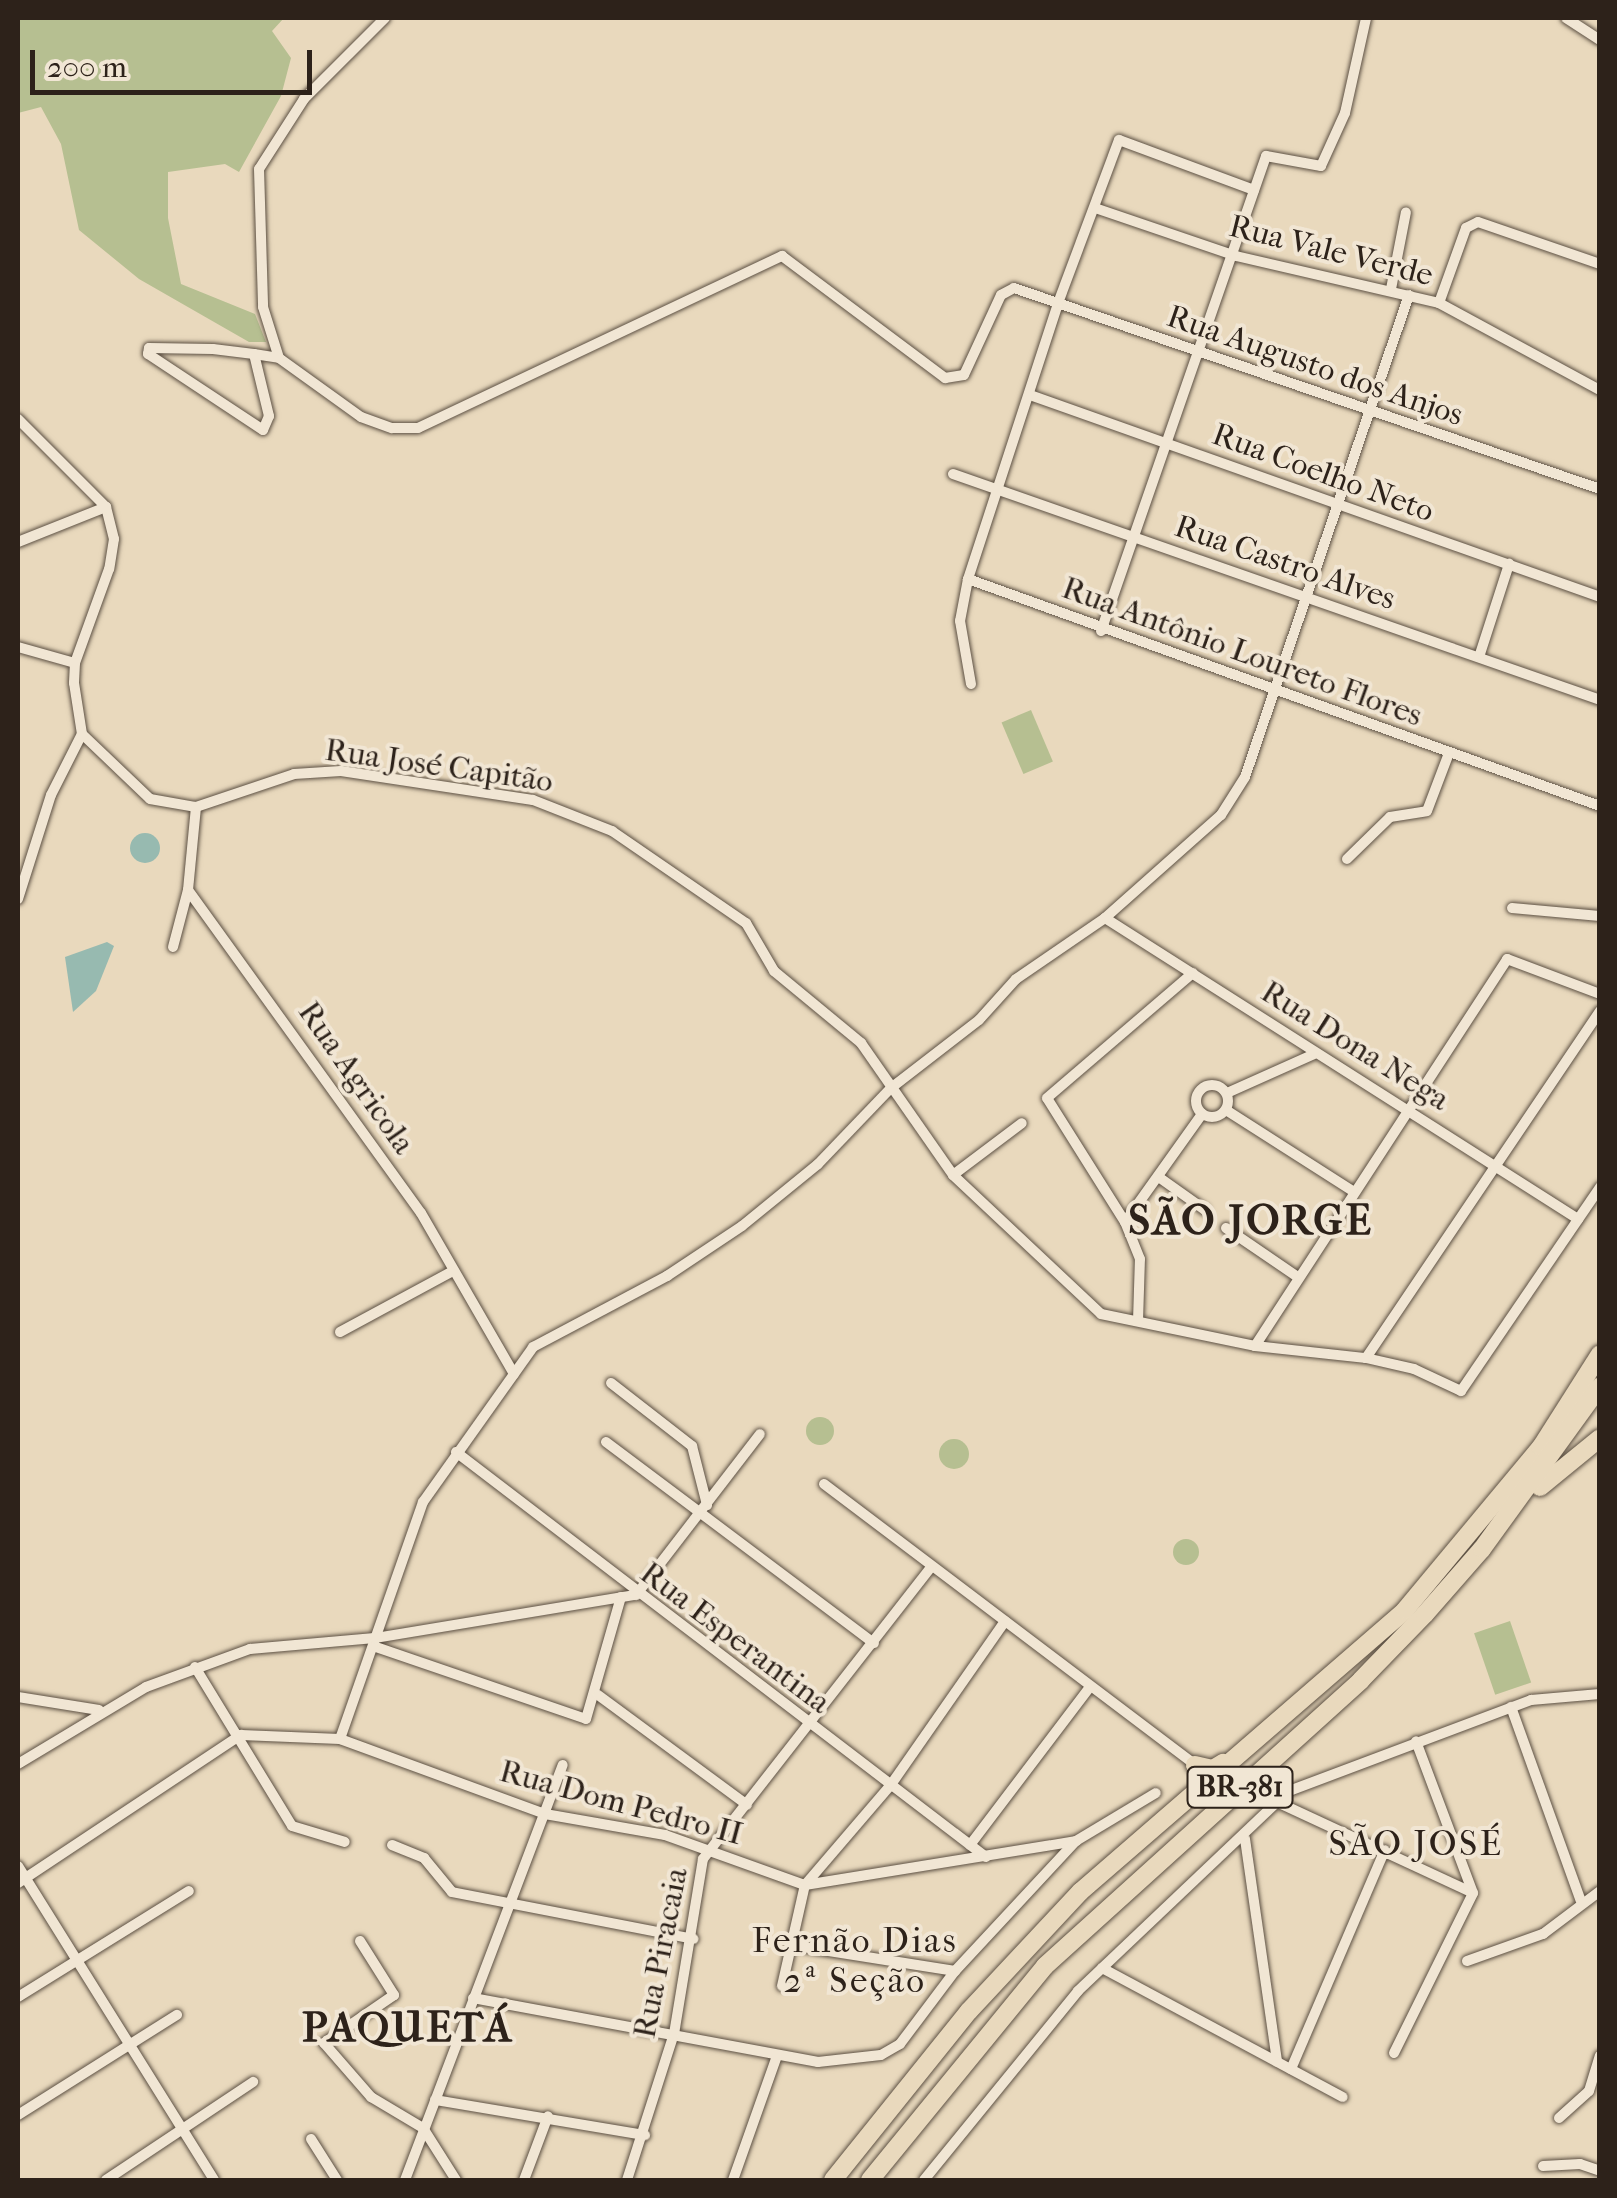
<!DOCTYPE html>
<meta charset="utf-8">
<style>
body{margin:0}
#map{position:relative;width:1617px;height:2198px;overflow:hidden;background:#e9d9bd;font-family:"IM FELL French Canon",serif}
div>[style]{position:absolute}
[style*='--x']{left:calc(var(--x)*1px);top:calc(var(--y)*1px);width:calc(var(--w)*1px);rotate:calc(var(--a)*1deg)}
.green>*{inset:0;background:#b6bf91;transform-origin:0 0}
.round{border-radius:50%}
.water>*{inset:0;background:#97bab0}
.roads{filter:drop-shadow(0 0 2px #5c5043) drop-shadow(0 0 2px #5c5043)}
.street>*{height:10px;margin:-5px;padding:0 5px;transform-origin:5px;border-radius:5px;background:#f1e6d4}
.street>.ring{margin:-5px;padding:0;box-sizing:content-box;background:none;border:10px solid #f1e6d4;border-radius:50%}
.highway>*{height:18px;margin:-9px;padding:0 9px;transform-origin:9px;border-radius:9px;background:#e9d9bd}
span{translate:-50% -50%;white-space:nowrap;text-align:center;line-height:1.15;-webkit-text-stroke:8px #f1e6d4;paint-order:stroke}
.shield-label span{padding:2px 8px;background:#f1e6d4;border:2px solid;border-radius:8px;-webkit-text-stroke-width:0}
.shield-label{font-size:30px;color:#2d221a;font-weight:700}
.street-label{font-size:32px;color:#2d221a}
.neighbourhood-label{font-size:35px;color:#2d221a;letter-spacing:2.5px}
.district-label{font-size:42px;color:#2d221a;font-weight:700;letter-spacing:2.5px}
.frame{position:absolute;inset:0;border:20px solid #2d221a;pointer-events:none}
.scale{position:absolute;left:30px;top:50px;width:282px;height:45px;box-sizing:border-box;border:5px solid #2d221a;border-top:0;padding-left:12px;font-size:30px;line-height:35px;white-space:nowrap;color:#2d221a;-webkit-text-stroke:8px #f1e6d4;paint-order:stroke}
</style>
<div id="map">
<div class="green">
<div style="clip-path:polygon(18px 18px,284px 18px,272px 31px,291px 58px,281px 96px,239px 172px,225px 164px,168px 172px,168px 218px,181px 284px,255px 314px,266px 342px,249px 342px,139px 279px,79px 230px,61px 144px,41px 107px,18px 113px)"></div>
<div style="left:1031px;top:710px;width:56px;height:32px;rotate:67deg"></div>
<div class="round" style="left:806px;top:1417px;width:28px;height:28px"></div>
<div class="round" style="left:939px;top:1439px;width:30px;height:30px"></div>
<div class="round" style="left:1173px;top:1539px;width:26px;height:26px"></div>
<div style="left:1510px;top:1621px;width:65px;height:38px;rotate:71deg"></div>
</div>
<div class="water">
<div class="round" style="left:130px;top:833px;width:30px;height:30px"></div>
<div style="clip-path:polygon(107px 942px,114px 946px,96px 991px,73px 1012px,65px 957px)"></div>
</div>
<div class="roads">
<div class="street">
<div style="--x:385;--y:18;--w:115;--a:135"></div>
<div style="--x:304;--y:99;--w:83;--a:122.7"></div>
<div style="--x:259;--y:169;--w:138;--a:88.3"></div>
<div style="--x:263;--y:307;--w:53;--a:72.6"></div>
<div style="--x:279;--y:358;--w:101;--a:35.7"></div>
<div style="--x:361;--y:417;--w:33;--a:20"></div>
<div style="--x:392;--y:428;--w:26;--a:0"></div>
<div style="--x:418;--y:428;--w:403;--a:-25.3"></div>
<div style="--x:782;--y:256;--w:204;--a:36.8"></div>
<div style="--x:945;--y:378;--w:19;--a:-9"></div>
<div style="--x:964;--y:375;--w:88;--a:-65.2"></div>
<div style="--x:1001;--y:295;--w:15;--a:-28"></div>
<div style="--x:1014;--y:288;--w:620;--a:18.93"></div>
<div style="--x:1566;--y:18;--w:40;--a:32.9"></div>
<div style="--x:1095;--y:208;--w:149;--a:18.8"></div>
<div style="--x:1236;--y:256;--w:208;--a:13"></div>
<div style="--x:1439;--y:303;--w:183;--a:28.4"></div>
<div style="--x:1391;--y:289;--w:78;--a:-79"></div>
<div style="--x:1439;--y:303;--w:80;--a:-70.2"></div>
<div style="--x:1466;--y:228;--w:13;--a:-27"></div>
<div style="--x:1478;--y:222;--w:129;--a:19"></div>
<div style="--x:254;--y:354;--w:64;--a:76.4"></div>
<div style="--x:269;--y:416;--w:15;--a:113"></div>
<div style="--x:263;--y:430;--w:138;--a:-146.5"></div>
<div style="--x:148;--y:354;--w:6;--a:-81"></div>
<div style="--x:149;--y:348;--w:64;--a:0.9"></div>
<div style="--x:213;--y:349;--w:41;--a:7"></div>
<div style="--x:254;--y:354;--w:25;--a:9"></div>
<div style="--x:1030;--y:395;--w:605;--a:19.51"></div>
<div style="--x:18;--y:419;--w:124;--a:45"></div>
<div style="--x:106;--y:507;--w:33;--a:76"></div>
<div style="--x:114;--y:539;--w:30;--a:99"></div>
<div style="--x:109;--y:569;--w:100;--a:109.9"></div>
<div style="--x:75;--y:663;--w:20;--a:93"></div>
<div style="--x:74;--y:683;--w:52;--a:81.1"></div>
<div style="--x:82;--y:734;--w:94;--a:43.7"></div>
<div style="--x:150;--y:799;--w:47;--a:9.9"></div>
<div style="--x:196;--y:807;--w:103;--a:-18.6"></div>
<div style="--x:294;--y:774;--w:47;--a:-3.7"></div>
<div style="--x:341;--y:771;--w:194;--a:8.6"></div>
<div style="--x:533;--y:800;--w:85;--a:21.4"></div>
<div style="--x:612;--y:831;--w:163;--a:34.5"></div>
<div style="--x:746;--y:923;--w:56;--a:59.7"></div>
<div style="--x:774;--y:971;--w:113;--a:39.6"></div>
<div style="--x:861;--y:1043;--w:161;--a:55.1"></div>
<div style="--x:953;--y:1175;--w:203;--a:43.2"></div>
<div style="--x:1101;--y:1314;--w:157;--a:11.7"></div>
<div style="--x:1255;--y:1346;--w:112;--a:6.2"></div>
<div style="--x:1366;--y:1358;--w:49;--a:12.9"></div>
<div style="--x:1414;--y:1369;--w:52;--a:25.1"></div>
<div style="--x:1461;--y:1391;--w:247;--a:-55.7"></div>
<div style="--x:953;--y:474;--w:685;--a:19.25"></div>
<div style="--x:18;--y:542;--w:95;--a:-21.7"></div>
<div style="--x:968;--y:579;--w:290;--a:-71.9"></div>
<div style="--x:1058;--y:303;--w:174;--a:-69.5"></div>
<div style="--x:1119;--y:140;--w:144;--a:20.3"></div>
<div style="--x:1101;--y:631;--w:503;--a:-70.84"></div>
<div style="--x:1266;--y:156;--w:56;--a:10.3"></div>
<div style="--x:1321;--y:166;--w:58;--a:-65.6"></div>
<div style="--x:1345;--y:113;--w:97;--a:-77.5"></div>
<div style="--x:18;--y:647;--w:59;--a:15.7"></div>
<div style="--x:1480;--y:654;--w:95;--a:-72.1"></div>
<div style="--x:971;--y:684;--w:64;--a:-99.9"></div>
<div style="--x:960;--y:621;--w:43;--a:-79.2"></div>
<div style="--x:968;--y:579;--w:672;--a:19.76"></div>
<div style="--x:196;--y:807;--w:83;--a:95.5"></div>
<div style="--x:188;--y:890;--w:398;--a:54.2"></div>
<div style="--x:421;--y:1213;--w:186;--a:60"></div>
<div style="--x:1347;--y:859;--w:60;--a:-44.3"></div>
<div style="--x:1390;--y:817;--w:37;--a:-9"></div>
<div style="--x:1427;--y:811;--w:62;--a:-69.2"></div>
<div style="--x:18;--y:899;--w:109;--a:-72.4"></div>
<div style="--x:51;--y:795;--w:68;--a:-63.1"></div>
<div style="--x:1512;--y:908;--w:88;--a:5.2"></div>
<div style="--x:1105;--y:918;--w:561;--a:32.47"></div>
<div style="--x:173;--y:947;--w:59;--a:-75.3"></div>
<div class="ring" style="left:1196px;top:1085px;width:22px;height:22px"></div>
<div style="--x:1227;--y:1093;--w:95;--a:-24.1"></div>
<div style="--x:1226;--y:1110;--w:152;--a:32.6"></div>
<div style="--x:953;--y:1175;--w:86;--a:-37"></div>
<div style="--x:1160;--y:1178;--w:55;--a:35.4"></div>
<div style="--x:1125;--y:1222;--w:133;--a:-54.5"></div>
<div style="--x:1226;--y:1228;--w:88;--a:34.4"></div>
<div style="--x:1138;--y:1321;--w:62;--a:-88.2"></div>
<div style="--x:1140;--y:1259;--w:40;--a:-112"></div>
<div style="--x:1125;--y:1222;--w:146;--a:-122.2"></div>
<div style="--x:1047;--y:1098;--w:192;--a:-40.6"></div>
<div style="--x:340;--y:1332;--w:126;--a:-28.4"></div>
<div style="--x:1255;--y:1346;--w:462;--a:-56.9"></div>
<div style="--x:1507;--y:959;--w:99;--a:20.6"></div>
<div style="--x:1366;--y:1358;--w:419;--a:-56"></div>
<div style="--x:611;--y:1383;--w:103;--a:37.9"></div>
<div style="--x:692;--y:1446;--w:61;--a:75.7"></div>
<div style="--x:606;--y:1442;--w:335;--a:36.9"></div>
<div style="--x:456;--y:1452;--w:667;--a:37.39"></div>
<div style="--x:824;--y:1484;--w:465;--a:37.1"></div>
<div style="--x:373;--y:1646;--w:225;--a:18.9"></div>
<div style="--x:586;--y:1719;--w:127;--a:-74"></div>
<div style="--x:195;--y:1667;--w:186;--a:58.6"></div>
<div style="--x:292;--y:1826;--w:55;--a:16.8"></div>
<div style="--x:598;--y:1695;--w:185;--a:36.4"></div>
<div style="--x:18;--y:1697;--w:82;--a:9.1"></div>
<div style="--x:1511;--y:1707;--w:206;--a:70.2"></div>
<div style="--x:340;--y:1739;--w:251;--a:-70.7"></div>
<div style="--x:423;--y:1502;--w:190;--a:-54.6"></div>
<div style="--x:533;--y:1347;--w:152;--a:-27.9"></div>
<div style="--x:667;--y:1276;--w:90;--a:-33.7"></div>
<div style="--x:742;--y:1226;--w:98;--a:-39.2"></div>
<div style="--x:818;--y:1164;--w:105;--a:-46.2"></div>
<div style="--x:891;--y:1088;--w:111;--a:-37.7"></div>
<div style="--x:979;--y:1020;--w:55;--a:-47.9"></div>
<div style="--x:1016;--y:979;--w:108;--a:-34.4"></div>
<div style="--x:1105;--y:918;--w:155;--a:-41.6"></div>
<div style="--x:1221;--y:815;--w:45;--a:-57.7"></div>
<div style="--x:1245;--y:777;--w:509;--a:-71.21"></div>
<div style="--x:18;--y:1764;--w:149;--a:-31"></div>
<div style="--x:146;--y:1687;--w:111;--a:-20.1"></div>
<div style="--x:250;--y:1649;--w:125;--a:-5"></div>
<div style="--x:375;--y:1638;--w:265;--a:-9.4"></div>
<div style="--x:636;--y:1595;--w:203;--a:-52.4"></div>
<div style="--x:1277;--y:1802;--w:216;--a:24.9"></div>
<div style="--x:1245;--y:1839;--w:225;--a:81.8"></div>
<div style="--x:392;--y:1845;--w:35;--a:22"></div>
<div style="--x:424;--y:1858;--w:44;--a:50.5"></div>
<div style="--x:452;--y:1892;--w:246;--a:11"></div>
<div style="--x:970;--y:1845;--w:198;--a:-52.8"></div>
<div style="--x:18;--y:1866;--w:370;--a:58"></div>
<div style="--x:18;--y:1883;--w:268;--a:-33.6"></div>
<div style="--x:241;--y:1735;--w:99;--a:2.3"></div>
<div style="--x:340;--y:1739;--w:218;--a:20.1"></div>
<div style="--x:545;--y:1814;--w:122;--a:9.9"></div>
<div style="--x:665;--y:1835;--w:149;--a:19.7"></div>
<div style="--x:805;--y:1885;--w:275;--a:-9.2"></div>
<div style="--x:1076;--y:1841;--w:93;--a:-31"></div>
<div style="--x:360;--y:1941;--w:64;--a:57.8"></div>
<div style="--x:394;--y:1995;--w:85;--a:145.6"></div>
<div style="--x:324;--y:2043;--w:72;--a:49"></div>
<div style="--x:371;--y:2097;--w:61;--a:30.8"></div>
<div style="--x:423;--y:2128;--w:62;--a:57.6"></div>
<div style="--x:791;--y:1945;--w:166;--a:9"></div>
<div style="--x:1467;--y:1961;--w:81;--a:-19.6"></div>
<div style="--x:1543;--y:1934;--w:71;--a:-37"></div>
<div style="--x:1102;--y:1968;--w:273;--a:28.2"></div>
<div style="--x:782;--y:1986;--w:104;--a:-77.2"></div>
<div style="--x:805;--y:1885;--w:130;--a:-49.4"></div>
<div style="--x:890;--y:1786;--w:201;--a:-55.1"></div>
<div style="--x:18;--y:1997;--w:201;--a:-31.8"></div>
<div style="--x:473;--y:1998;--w:351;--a:10.5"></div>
<div style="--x:818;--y:2062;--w:63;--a:-6.3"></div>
<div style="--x:881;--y:2055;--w:22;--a:-30"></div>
<div style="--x:900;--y:2044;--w:91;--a:-53"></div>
<div style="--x:955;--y:1971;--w:176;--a:-47.1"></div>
<div style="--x:1394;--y:2053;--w:178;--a:-63.7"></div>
<div style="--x:1473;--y:1893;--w:162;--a:-110.6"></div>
<div style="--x:1291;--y:2069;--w:238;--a:-66.8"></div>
<div style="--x:435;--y:2100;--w:213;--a:9.5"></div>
<div style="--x:18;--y:2115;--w:188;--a:-32.2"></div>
<div style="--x:1559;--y:2118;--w:40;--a:-42"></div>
<div style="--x:1589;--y:2091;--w:37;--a:-73"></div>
<div style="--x:311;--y:2139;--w:49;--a:57.6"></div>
<div style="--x:1543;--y:2166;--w:37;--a:-3"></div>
<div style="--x:1580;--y:2164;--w:21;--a:19"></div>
<div style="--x:106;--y:2180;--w:177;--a:-33.7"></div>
<div style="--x:405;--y:2180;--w:444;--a:-69.2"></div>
<div style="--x:524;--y:2180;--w:68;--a:-69.4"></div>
<div style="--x:627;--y:2180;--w:153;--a:-72.2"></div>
<div style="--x:674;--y:2034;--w:177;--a:-80.6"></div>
<div style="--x:703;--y:1859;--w:370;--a:-52"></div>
<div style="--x:733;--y:2180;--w:132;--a:-70.5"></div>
<div style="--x:924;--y:2180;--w:244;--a:-50.8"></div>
<div style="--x:1078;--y:1991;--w:291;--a:-43.5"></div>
<div style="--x:1289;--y:1791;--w:259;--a:-20.6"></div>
<div style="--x:1531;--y:1700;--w:69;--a:-5"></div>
</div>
<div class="highway">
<div style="--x:1540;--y:1487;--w:77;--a:-39.2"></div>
<div style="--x:1195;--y:1765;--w:18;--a:13"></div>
<div style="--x:1213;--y:1769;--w:12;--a:-31"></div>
<div style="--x:833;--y:2180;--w:217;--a:-51.2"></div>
<div style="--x:969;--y:2011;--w:163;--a:-47"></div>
<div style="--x:1080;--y:1892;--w:430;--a:-40.9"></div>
<div style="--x:1405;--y:1610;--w:212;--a:-50.2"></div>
<div style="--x:1541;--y:1447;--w:110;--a:-57.6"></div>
<div style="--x:870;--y:2180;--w:276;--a:-50.7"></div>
<div style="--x:1045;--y:1966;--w:426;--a:-42.1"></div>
<div style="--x:1361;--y:1680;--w:92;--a:-45.9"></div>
<div style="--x:1425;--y:1614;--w:86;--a:-48.8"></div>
<div style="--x:1482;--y:1549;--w:201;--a:-54.1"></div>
</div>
</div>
<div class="shield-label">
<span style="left:1240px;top:1787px">BR-381</span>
</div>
<div class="street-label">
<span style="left:1331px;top:251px;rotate:14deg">Rua Vale Verde</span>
<span style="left:1315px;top:366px;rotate:19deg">Rua Augusto dos Anjos</span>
<span style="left:1323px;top:473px;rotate:20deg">Rua Coelho Neto</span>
<span style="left:1285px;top:563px;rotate:19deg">Rua Castro Alves</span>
<span style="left:1242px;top:652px;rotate:20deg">Rua Antônio Loureto Flores</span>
<span style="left:439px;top:766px;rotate:8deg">Rua José Capitão</span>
<span style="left:1355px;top:1046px;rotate:32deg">Rua Dona Nega</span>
<span style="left:356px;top:1078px;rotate:55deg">Rua Agricola</span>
<span style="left:735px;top:1638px;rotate:37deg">Rua Esperantina</span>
<span style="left:621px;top:1803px;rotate:15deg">Rua Dom Pedro II</span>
<span style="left:661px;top:1953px;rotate:-79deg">Rua Piracaia</span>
</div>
<div class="neighbourhood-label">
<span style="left:1416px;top:1844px">SÃO JOSÉ</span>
<span style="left:855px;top:1961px">Fernão Dias<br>2ª Seção</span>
</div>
<div class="district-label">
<span style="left:1251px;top:1221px">SÃO JORGE</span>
<span style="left:408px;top:2028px">PAQUETÁ</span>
</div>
<div class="frame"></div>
<div class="scale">200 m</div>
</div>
